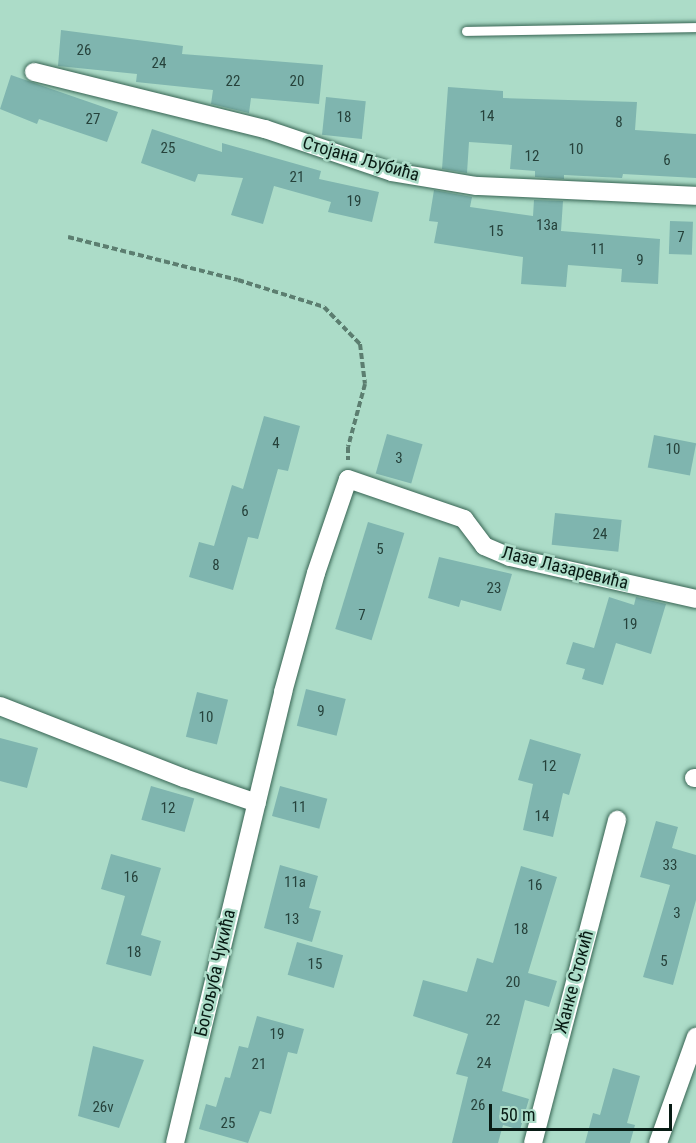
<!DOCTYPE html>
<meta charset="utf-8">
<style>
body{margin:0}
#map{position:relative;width:696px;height:1143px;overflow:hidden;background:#acdcc8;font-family:"Roboto Condensed",sans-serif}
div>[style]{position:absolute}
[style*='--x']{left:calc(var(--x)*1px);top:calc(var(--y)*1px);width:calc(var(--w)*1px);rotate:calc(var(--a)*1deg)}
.building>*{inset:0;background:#7fb5af;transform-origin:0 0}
.path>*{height:4px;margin-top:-2px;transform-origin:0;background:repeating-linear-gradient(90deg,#5c7e70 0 6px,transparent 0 9px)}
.roads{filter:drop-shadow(0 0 2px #376453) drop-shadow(0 0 2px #376453)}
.lane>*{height:9px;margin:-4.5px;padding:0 4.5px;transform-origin:4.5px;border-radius:4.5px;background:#fff}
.street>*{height:18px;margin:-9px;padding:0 9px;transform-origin:9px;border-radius:9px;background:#fff}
span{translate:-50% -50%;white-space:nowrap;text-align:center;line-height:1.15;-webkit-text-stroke:5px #acdcc8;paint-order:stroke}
.number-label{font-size:15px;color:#26423b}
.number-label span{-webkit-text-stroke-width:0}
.street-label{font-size:18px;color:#081b14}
.scale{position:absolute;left:489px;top:1104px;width:183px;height:27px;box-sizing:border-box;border:3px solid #081b14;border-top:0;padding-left:8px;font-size:18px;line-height:21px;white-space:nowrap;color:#081b14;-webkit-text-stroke:4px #acdcc8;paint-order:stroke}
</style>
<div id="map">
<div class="building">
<div style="clip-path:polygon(61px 30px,183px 46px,182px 54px,323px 65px,319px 104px,251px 98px,249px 113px,211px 104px,213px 90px,136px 82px,137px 74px,58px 66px)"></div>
<div style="clip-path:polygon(11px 75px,118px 112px,107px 142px,39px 119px,37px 124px,0 109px)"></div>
<div style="clip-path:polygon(448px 87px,503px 91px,503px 98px,637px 102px,635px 130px,696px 134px,696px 178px,623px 174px,622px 178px,564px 175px,564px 179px,535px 177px,535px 171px,510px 169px,512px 145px,469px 142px,467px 173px,442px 169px)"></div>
<div style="left:326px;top:97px;width:40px;height:38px;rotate:6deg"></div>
<div style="clip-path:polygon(152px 129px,222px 152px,222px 143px,321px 171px,319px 179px,379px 192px,372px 222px,328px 212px,331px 202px,274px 186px,263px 224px,231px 215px,243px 178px,198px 174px,195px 182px,141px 163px)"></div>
<div style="clip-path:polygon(434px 190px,472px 197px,470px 207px,533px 216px,534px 200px,563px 201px,561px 231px,660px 239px,658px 284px,621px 282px,622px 269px,568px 265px,566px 287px,521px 284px,523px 257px,434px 243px,438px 222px,429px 221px)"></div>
<div style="left:670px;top:221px;width:23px;height:33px;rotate:2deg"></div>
<div style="clip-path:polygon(264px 416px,300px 426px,288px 471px,278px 469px,258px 539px,248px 537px,233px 590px,189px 577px,199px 542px,214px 546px,232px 485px,243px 489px)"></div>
<div style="left:387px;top:434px;width:37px;height:41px;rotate:16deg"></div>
<div style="left:654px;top:435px;width:43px;height:33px;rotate:11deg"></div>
<div style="left:555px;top:513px;width:67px;height:32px;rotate:6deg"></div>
<div style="left:368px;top:522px;width:38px;height:112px;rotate:17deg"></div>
<div style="clip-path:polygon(439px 557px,512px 574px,501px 611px,461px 600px,459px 607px,428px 598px)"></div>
<div style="clip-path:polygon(609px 597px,634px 605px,636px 597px,666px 604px,651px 654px,616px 643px,603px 685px,582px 679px,585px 669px,566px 664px,573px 642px,594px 648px)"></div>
<div style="left:306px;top:689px;width:41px;height:38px;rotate:14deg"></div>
<div style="left:197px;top:692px;width:32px;height:46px;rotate:14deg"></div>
<div style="clip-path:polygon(0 738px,38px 748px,27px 788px,0 781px)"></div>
<div style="clip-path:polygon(530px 739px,581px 754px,569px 795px,563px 793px,553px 837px,523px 830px,533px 784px,518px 780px)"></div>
<div style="left:151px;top:786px;width:45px;height:35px;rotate:16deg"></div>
<div style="left:280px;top:786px;width:49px;height:31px;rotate:15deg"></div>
<div style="clip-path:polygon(656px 821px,678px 827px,672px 848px,696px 855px,696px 900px,673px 985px,643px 977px,670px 885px,640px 877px)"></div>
<div style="clip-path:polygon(111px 854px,161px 868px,141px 935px,161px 941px,151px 976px,106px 964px,125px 896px,101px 889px)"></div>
<div style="clip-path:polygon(280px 865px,318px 876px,309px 908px,321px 911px,312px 942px,264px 928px)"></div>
<div style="clip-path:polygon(521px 866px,557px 877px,528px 973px,557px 981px,549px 1007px,525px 1000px,502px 1091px,529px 1099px,520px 1130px,503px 1125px,498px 1143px,452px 1143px,468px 1077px,456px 1074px,468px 1034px,413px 1016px,423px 980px,467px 992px,477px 958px,493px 963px)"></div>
<div style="left:297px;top:942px;width:48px;height:34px;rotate:16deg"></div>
<div style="clip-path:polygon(257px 1016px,304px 1029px,297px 1054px,288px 1052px,271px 1114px,260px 1111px,248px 1143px,199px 1129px,206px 1104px,216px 1107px,225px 1077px,230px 1078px,239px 1046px,248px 1048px)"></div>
<div style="clip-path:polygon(93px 1046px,144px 1060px,119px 1128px,78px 1116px)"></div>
<div style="clip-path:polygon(613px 1068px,640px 1076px,627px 1123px,635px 1125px,630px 1143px,585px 1143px,593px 1113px,600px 1115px)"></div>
</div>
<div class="path">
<div style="--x:68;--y:237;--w:175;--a:14.2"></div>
<div style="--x:238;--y:280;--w:90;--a:17.4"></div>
<div style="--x:324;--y:307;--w:52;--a:45.8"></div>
<div style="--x:360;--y:344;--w:40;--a:82.9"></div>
<div style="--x:365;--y:384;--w:65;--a:105.1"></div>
<div style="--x:348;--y:447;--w:13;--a:90"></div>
</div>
<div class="roads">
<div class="lane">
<div style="--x:466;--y:31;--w:230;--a:-1"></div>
</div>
<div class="street">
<div style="--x:34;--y:72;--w:238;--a:13.9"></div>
<div style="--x:265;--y:129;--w:134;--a:18.7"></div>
<div style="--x:392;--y:172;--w:86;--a:9.4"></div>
<div style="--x:477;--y:186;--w:219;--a:2.6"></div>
<div style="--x:0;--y:706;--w:198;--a:21.4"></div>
<div style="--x:184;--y:778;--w:77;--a:18.9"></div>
<div style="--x:694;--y:778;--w:2;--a:0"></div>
<div style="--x:175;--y:1143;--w:464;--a:-76.5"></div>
<div style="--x:283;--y:692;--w:123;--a:-74.5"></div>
<div style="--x:316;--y:573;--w:99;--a:-71.2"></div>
<div style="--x:348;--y:479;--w:123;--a:19"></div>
<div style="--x:464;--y:519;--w:34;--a:53"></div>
<div style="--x:484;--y:546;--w:28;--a:23"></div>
<div style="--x:510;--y:557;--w:191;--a:12.7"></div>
<div style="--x:533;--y:1143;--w:334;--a:-75.4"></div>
<div style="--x:658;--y:1143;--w:113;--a:-70.3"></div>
</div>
</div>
<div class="number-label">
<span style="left:84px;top:51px">26</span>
<span style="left:159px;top:64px">24</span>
<span style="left:233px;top:82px">22</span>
<span style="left:297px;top:82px">20</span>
<span style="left:487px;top:117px">14</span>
<span style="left:344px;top:118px">18</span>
<span style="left:93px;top:120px">27</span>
<span style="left:619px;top:123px">8</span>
<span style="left:168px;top:149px">25</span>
<span style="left:576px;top:150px">10</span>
<span style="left:532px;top:157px">12</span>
<span style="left:667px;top:161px">6</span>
<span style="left:297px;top:178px">21</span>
<span style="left:354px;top:202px">19</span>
<span style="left:547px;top:226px">13a</span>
<span style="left:496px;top:232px">15</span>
<span style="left:681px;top:238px">7</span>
<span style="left:598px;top:250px">11</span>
<span style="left:640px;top:261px">9</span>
<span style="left:276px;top:444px">4</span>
<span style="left:673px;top:450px">10</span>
<span style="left:399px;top:459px">3</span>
<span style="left:245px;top:512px">6</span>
<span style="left:600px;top:535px">24</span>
<span style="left:380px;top:550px">5</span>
<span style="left:216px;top:566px">8</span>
<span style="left:494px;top:589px">23</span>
<span style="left:362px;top:616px">7</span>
<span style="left:630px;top:625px">19</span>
<span style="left:321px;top:712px">9</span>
<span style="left:206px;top:718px">10</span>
<span style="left:549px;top:767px">12</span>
<span style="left:299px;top:808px">11</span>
<span style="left:168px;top:809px">12</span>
<span style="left:542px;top:817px">14</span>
<span style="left:670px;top:866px">33</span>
<span style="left:131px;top:878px">16</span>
<span style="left:295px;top:883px">11a</span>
<span style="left:535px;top:886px">16</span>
<span style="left:677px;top:914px">3</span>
<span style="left:292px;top:920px">13</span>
<span style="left:521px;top:930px">18</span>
<span style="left:134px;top:953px">18</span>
<span style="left:664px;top:962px">5</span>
<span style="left:315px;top:965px">15</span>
<span style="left:513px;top:983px">20</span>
<span style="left:493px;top:1021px">22</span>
<span style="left:277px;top:1035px">19</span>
<span style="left:484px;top:1064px">24</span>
<span style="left:259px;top:1065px">21</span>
<span style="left:478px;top:1106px">26</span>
<span style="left:103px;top:1108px">26v</span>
<span style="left:228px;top:1124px">25</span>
</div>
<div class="street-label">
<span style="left:361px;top:159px;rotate:16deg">Стојана Љубића</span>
<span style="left:565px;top:568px;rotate:14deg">Лазе Лазаревића</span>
<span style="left:215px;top:973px;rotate:-77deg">Богољуба Чукића</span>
<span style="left:574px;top:982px;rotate:-75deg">Жанке Стокић</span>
</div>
<div class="scale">50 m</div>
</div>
